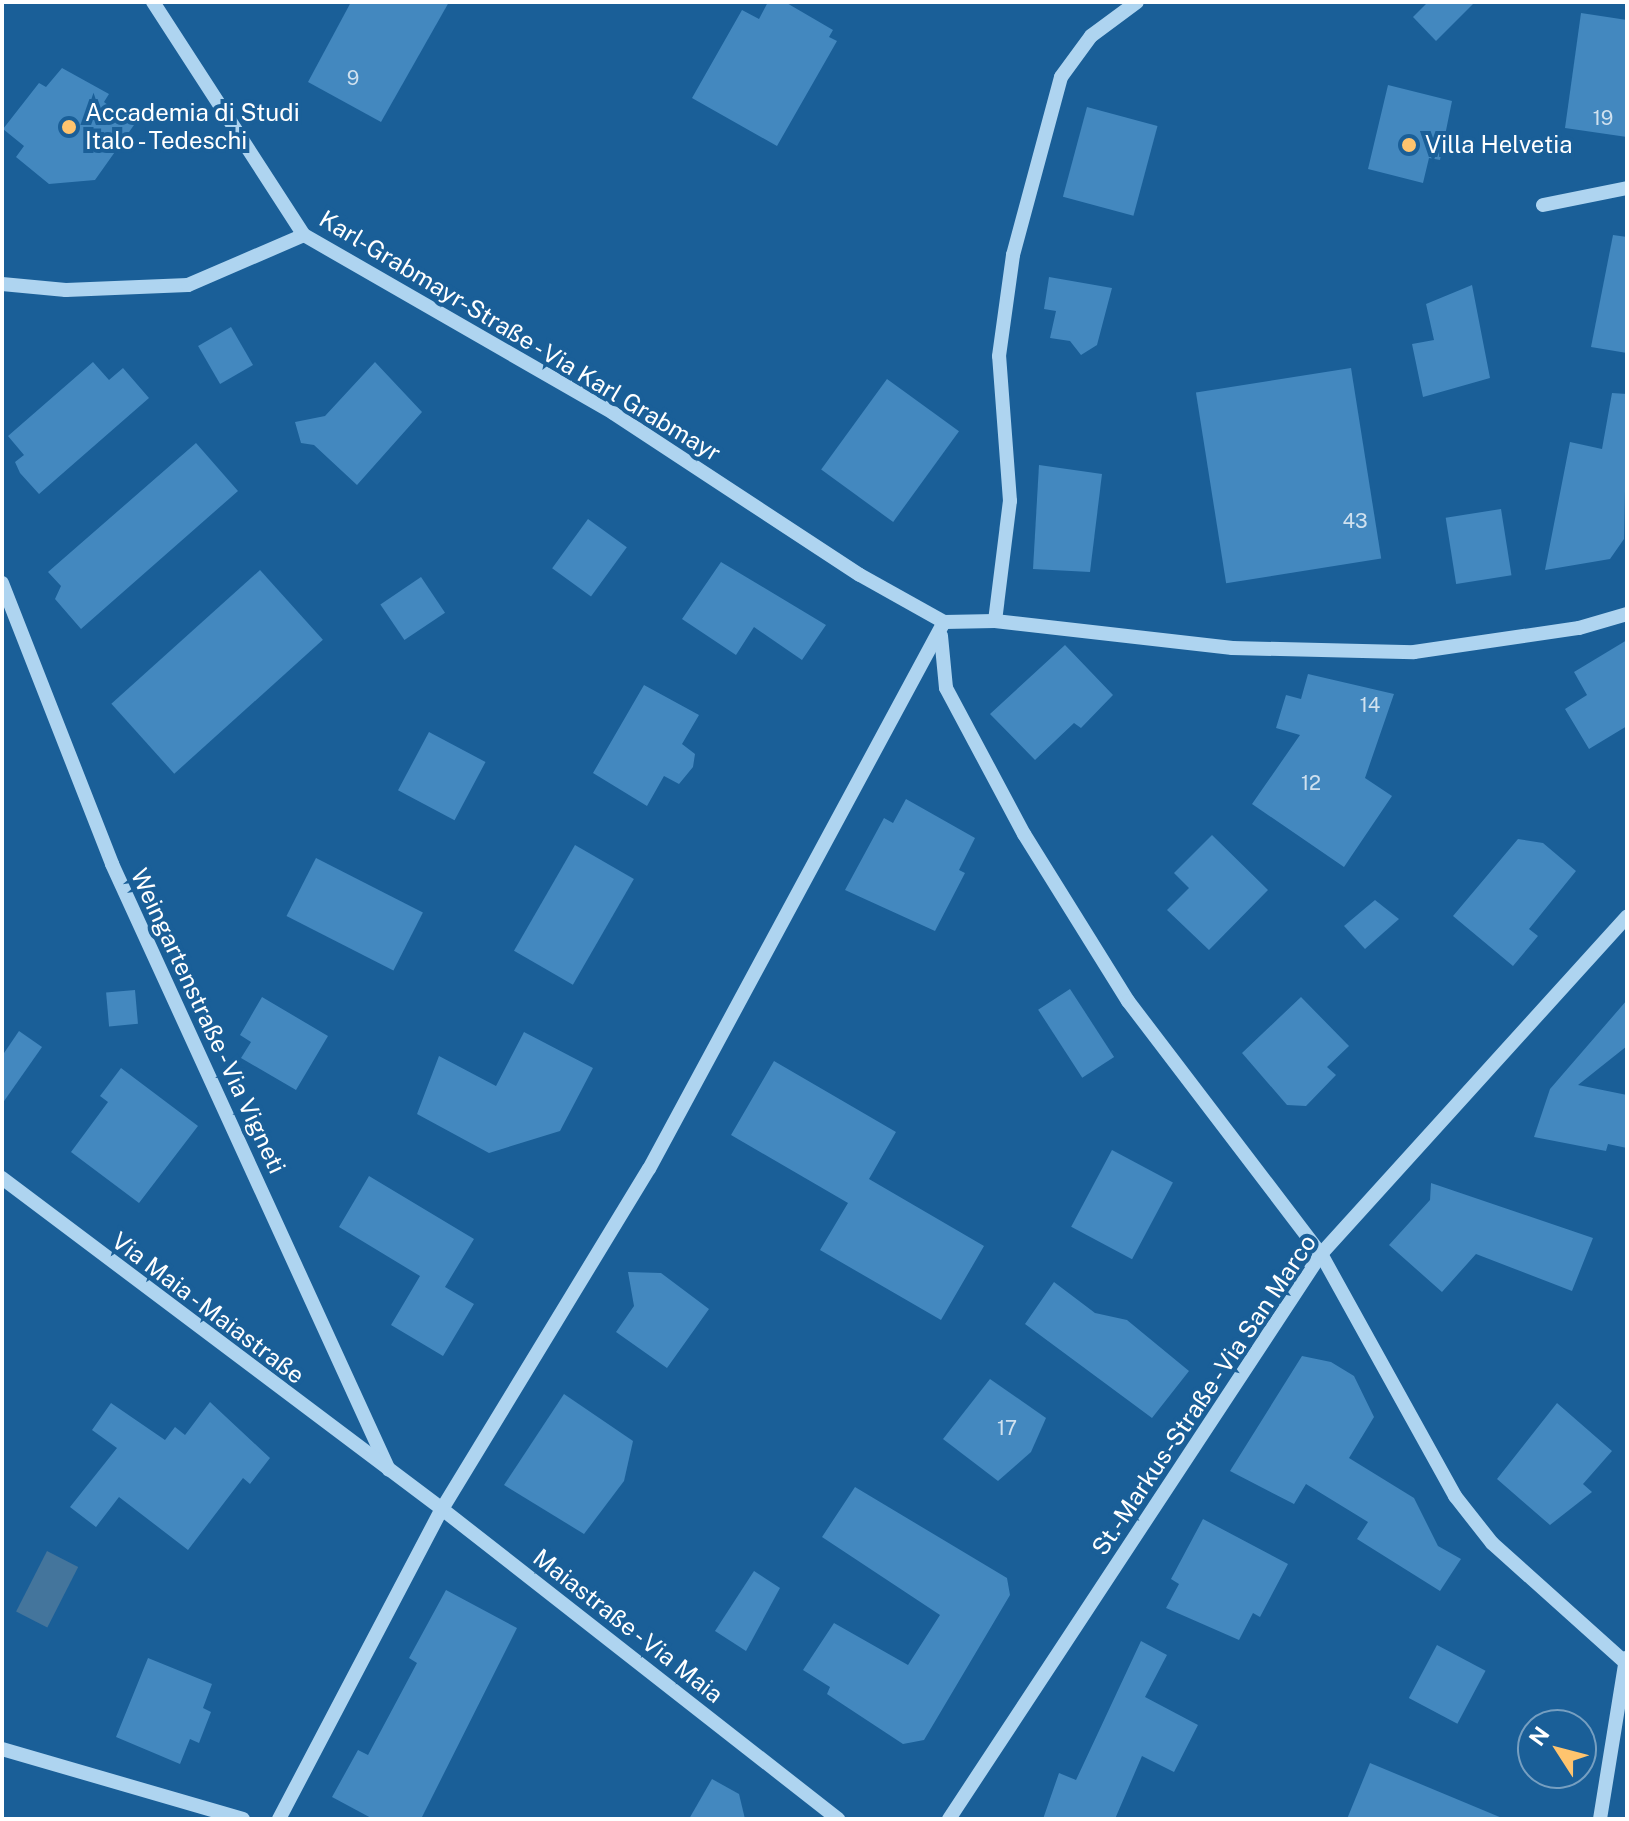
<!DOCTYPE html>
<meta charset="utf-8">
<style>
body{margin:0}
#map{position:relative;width:1629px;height:1821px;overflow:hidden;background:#1a5f98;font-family:"Public Sans",sans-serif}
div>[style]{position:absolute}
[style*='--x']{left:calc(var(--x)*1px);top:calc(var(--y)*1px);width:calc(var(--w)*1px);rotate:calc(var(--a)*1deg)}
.water>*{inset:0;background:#44759c;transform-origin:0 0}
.building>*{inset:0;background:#4388bf;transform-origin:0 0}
.minor>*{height:14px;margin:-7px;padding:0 7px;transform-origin:7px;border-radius:7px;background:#aed4f0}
.dots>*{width:22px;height:22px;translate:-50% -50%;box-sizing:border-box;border:4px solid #1a5f98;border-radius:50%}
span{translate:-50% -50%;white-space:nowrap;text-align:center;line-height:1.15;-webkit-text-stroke:8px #1a5f98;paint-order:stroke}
.number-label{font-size:20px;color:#d0e1ef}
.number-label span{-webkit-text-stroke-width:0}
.poi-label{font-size:24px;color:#fff}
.left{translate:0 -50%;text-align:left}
.street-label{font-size:24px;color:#fff}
.frame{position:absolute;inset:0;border:4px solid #fff;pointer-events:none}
.north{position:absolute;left:1517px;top:1709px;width:80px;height:80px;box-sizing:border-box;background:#1a5f98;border:2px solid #769fc1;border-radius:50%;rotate:306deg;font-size:22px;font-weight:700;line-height:32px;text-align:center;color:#fff}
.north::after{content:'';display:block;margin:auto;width:28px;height:36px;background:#ffc46e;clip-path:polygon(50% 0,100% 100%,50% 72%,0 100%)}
</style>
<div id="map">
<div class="water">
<div style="left:47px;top:1551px;width:35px;height:68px;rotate:27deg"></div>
</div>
<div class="building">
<div style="clip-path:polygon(351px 2px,449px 2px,381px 122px,308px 82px)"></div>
<div style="clip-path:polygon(768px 2px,785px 2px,833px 30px,829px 37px,837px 41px,777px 146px,692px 98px,742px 10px,759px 19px)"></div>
<div style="clip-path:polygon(1428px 2px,1475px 2px,1436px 41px,1413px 17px)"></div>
<div style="clip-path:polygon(1581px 13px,1627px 20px,1627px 137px,1565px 128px)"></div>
<div style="clip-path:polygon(62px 68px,109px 94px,104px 102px,134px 125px,95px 180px,49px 184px,16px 157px,24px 146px,3px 129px,39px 83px,46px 87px)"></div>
<div style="clip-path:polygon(1388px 85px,1452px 101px,1440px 160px,1429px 158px,1423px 183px,1368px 169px)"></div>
<div style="left:1087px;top:107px;width:73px;height:93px;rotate:15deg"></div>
<div style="clip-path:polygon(1613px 235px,1627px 237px,1627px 353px,1591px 347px)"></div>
<div style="clip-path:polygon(1049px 277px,1112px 288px,1097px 345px,1081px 355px,1070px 341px,1050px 338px,1056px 311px,1044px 309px)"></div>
<div style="clip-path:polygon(1472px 285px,1490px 378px,1423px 397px,1412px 344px,1434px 340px,1426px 304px)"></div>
<div style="left:231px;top:327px;width:44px;height:38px;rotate:60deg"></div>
<div style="clip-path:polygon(93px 362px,109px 380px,123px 368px,149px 398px,39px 494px,20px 473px,15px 462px,24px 455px,8px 436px)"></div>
<div style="clip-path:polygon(375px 362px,422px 412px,357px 485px,314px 445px,301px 443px,295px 422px,325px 416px)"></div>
<div style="left:1351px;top:368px;width:193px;height:157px;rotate:81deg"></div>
<div style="left:887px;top:379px;width:89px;height:112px;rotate:36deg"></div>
<div style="clip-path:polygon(1612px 393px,1627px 394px,1624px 539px,1610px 559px,1545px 570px,1570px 442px,1602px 449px)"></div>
<div style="clip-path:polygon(196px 443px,238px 491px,81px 629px,55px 599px,61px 586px,48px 572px)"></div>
<div style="clip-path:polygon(1039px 465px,1102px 474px,1090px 572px,1033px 569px)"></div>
<div style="left:1501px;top:509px;width:67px;height:56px;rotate:81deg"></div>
<div style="left:588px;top:519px;width:48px;height:61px;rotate:36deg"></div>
<div style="clip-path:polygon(721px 562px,826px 625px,802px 660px,754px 627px,736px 655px,682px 619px)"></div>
<div style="left:260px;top:570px;width:94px;height:200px;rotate:48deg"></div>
<div style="left:421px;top:577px;width:43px;height:49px;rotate:56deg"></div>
<div style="clip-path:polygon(1627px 640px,1627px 726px,1589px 749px,1565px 709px,1587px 695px,1574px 672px)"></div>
<div style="clip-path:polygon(1065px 645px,1113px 695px,1081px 728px,1074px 723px,1035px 760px,990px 714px)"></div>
<div style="clip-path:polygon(1308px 674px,1394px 694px,1365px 778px,1392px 796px,1344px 867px,1252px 804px,1300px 735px,1276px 728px,1286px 695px,1301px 699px)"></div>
<div style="clip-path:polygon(644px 685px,699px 715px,682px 744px,695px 754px,693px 767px,679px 784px,664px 776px,647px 806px,593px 773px)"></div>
<div style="left:429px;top:732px;width:64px;height:66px;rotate:28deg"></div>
<div style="clip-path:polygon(906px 799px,975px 838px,959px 870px,965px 873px,935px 931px,845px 890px,884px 818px,893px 823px)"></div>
<div style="clip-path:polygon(1212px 835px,1268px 890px,1209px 950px,1167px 910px,1189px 888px,1174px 873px)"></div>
<div style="clip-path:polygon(1518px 839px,1543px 843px,1576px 871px,1529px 929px,1538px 936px,1513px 966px,1453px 916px)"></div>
<div style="left:575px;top:845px;width:68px;height:122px;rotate:30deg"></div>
<div style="left:316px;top:858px;width:120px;height:65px;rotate:27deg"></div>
<div style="clip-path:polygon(1375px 900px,1399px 919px,1365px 949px,1344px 926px)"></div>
<div style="left:1070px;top:989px;width:81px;height:38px;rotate:57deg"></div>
<div style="left:135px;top:990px;width:34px;height:29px;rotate:85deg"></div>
<div style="clip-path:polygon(262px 997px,328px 1036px,296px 1090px,241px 1058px,251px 1042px,240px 1035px)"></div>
<div style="clip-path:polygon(1301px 997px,1349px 1046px,1327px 1067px,1336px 1075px,1306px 1106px,1287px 1105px,1242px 1053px)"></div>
<div style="clip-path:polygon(1627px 1000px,1627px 1046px,1578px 1085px,1627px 1095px,1627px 1148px,1608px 1144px,1606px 1151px,1534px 1137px,1550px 1089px)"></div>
<div style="clip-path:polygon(19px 1031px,42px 1047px,2px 1104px,2px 1056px)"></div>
<div style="clip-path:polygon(524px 1032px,593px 1068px,560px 1131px,489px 1153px,417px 1114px,439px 1056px,496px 1086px)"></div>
<div style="clip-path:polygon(774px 1061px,896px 1132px,869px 1179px,984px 1246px,941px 1320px,820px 1250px,848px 1203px,731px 1135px)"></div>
<div style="clip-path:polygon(121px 1068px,198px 1126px,139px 1203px,71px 1152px,108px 1102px,100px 1096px)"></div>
<div style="left:1112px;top:1150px;width:69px;height:87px;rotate:28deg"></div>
<div style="clip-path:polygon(369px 1176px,474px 1239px,445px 1287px,474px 1304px,443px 1356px,391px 1325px,420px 1276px,339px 1227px)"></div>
<div style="clip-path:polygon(1431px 1183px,1593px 1238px,1572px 1291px,1476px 1254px,1442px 1292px,1389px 1245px,1430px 1200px)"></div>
<div style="clip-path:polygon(628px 1272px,661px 1273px,709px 1309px,667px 1368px,616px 1332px,634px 1306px)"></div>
<div style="clip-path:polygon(1054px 1282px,1095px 1313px,1127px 1320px,1189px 1371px,1152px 1418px,1025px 1324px)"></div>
<div style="clip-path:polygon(1302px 1356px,1331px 1362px,1354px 1376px,1374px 1417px,1349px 1458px,1414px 1498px,1438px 1546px,1461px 1559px,1440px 1591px,1357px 1539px,1368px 1522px,1306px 1484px,1294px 1504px,1230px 1471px)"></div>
<div style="clip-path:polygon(990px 1379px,1046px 1418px,1031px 1452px,998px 1481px,943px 1439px)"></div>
<div style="clip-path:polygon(564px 1394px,633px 1441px,624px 1481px,584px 1534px,504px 1485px)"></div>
<div style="clip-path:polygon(210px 1402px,270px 1458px,250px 1484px,243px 1478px,188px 1550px,119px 1497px,96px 1527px,70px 1507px,117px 1448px,92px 1430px,111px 1403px,165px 1440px,175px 1427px,185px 1435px)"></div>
<div style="clip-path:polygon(1557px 1403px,1612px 1451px,1583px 1484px,1592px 1492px,1550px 1525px,1497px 1479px)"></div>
<div style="clip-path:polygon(855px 1487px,1007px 1578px,1010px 1595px,924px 1740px,903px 1744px,827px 1694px,830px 1687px,803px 1670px,834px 1623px,908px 1665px,940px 1615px,822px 1537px)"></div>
<div style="clip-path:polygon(1203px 1519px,1288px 1564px,1260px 1617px,1253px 1613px,1239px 1640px,1166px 1608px,1179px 1584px,1171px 1579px)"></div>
<div style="clip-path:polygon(754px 1571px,780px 1588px,746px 1651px,715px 1631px)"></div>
<div style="clip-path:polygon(446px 1590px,517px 1628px,421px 1819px,373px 1819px,332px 1797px,358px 1750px,368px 1755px,417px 1663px,409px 1658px)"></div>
<div style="clip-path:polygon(1141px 1641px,1167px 1655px,1145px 1697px,1198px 1725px,1174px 1772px,1142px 1756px,1115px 1819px,1043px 1819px,1059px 1773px,1076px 1780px)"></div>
<div style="left:1437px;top:1645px;width:55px;height:60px;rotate:28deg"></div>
<div style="clip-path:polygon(148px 1658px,212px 1684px,203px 1708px,211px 1712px,199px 1743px,190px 1739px,180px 1764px,116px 1737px)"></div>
<div style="clip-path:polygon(1370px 1763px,1502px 1818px,1502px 1819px,1347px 1819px)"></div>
<div style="clip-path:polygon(712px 1779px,739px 1794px,745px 1819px,689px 1819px)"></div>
</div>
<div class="minor">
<div style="--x:153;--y:2;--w:278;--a:57.1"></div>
<div style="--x:304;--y:235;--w:357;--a:29.9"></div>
<div style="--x:613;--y:413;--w:295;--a:33.3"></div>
<div style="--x:860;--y:575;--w:96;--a:29.2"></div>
<div style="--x:944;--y:622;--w:51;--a:-1.1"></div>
<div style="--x:995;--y:621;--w:239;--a:6.5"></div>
<div style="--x:1232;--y:648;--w:182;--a:1.3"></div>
<div style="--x:1414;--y:652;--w:167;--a:-8.3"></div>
<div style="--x:1579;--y:628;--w:50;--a:-16.3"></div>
<div style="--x:1543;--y:205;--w:86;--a:-11.4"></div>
<div style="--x:2;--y:284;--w:64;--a:5.4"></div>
<div style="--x:66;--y:290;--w:122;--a:-2.3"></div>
<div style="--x:188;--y:285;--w:126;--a:-23.3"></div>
<div style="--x:2;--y:583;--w:302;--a:68.6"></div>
<div style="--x:112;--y:864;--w:666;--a:65.44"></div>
<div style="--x:995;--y:621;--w:121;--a:-82.9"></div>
<div style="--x:1010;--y:501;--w:145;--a:-94.3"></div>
<div style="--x:999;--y:356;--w:102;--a:-82.1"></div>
<div style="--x:1013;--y:255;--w:184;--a:-74.9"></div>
<div style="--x:1061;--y:77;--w:51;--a:-53.8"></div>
<div style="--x:1091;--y:36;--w:57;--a:-36.5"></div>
<div style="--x:941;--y:636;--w:52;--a:84.5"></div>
<div style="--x:946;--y:688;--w:166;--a:61.9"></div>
<div style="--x:1024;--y:834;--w:197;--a:58.1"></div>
<div style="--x:1128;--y:1001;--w:318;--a:52.7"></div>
<div style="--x:1321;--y:1254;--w:277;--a:61"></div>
<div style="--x:1455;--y:1496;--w:60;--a:51.8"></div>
<div style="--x:1492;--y:1543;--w:181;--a:41.9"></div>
<div style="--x:2;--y:1178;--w:551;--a:36.95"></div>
<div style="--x:442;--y:1509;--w:503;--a:38.05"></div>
<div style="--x:2;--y:1749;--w:251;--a:16.2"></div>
<div style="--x:279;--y:1819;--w:350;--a:-62.3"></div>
<div style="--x:442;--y:1509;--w:398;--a:-58.7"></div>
<div style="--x:649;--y:1169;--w:621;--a:-61.66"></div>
<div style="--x:949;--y:1819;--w:676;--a:-56.64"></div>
<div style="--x:1321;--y:1254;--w:456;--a:-47.8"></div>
<div style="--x:1600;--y:1819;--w:163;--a:-80.8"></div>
</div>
<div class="dots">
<div style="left:69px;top:127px;background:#ffc46e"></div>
<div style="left:1409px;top:145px;background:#ffc46e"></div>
</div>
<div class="number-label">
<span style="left:353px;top:78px">9</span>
<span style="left:1603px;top:118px">19</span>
<span style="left:1355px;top:521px">43</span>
<span style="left:1370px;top:705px">14</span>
<span style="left:1311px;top:783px">12</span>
<span style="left:1007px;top:1428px">17</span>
</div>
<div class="poi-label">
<span class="left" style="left:85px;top:127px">Accademia di Studi<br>Italo - Tedeschi</span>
<span class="left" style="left:1425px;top:145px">Villa Helvetia</span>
</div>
<div class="street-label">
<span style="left:520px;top:336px;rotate:31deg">Karl-Grabmayr-Straße - Via Karl Grabmayr</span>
<span style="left:208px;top:1021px;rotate:65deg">Weingartenstraße - Via Vigneti</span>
<span style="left:208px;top:1308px;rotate:37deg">Via Maia - Maiastraße</span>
<span style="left:1204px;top:1395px;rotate:-56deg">St.-Markus-Straße - Via San Marco</span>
<span style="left:628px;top:1626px;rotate:38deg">Maiastraße - Via Maia</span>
</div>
<div class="frame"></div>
<div class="north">N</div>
</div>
